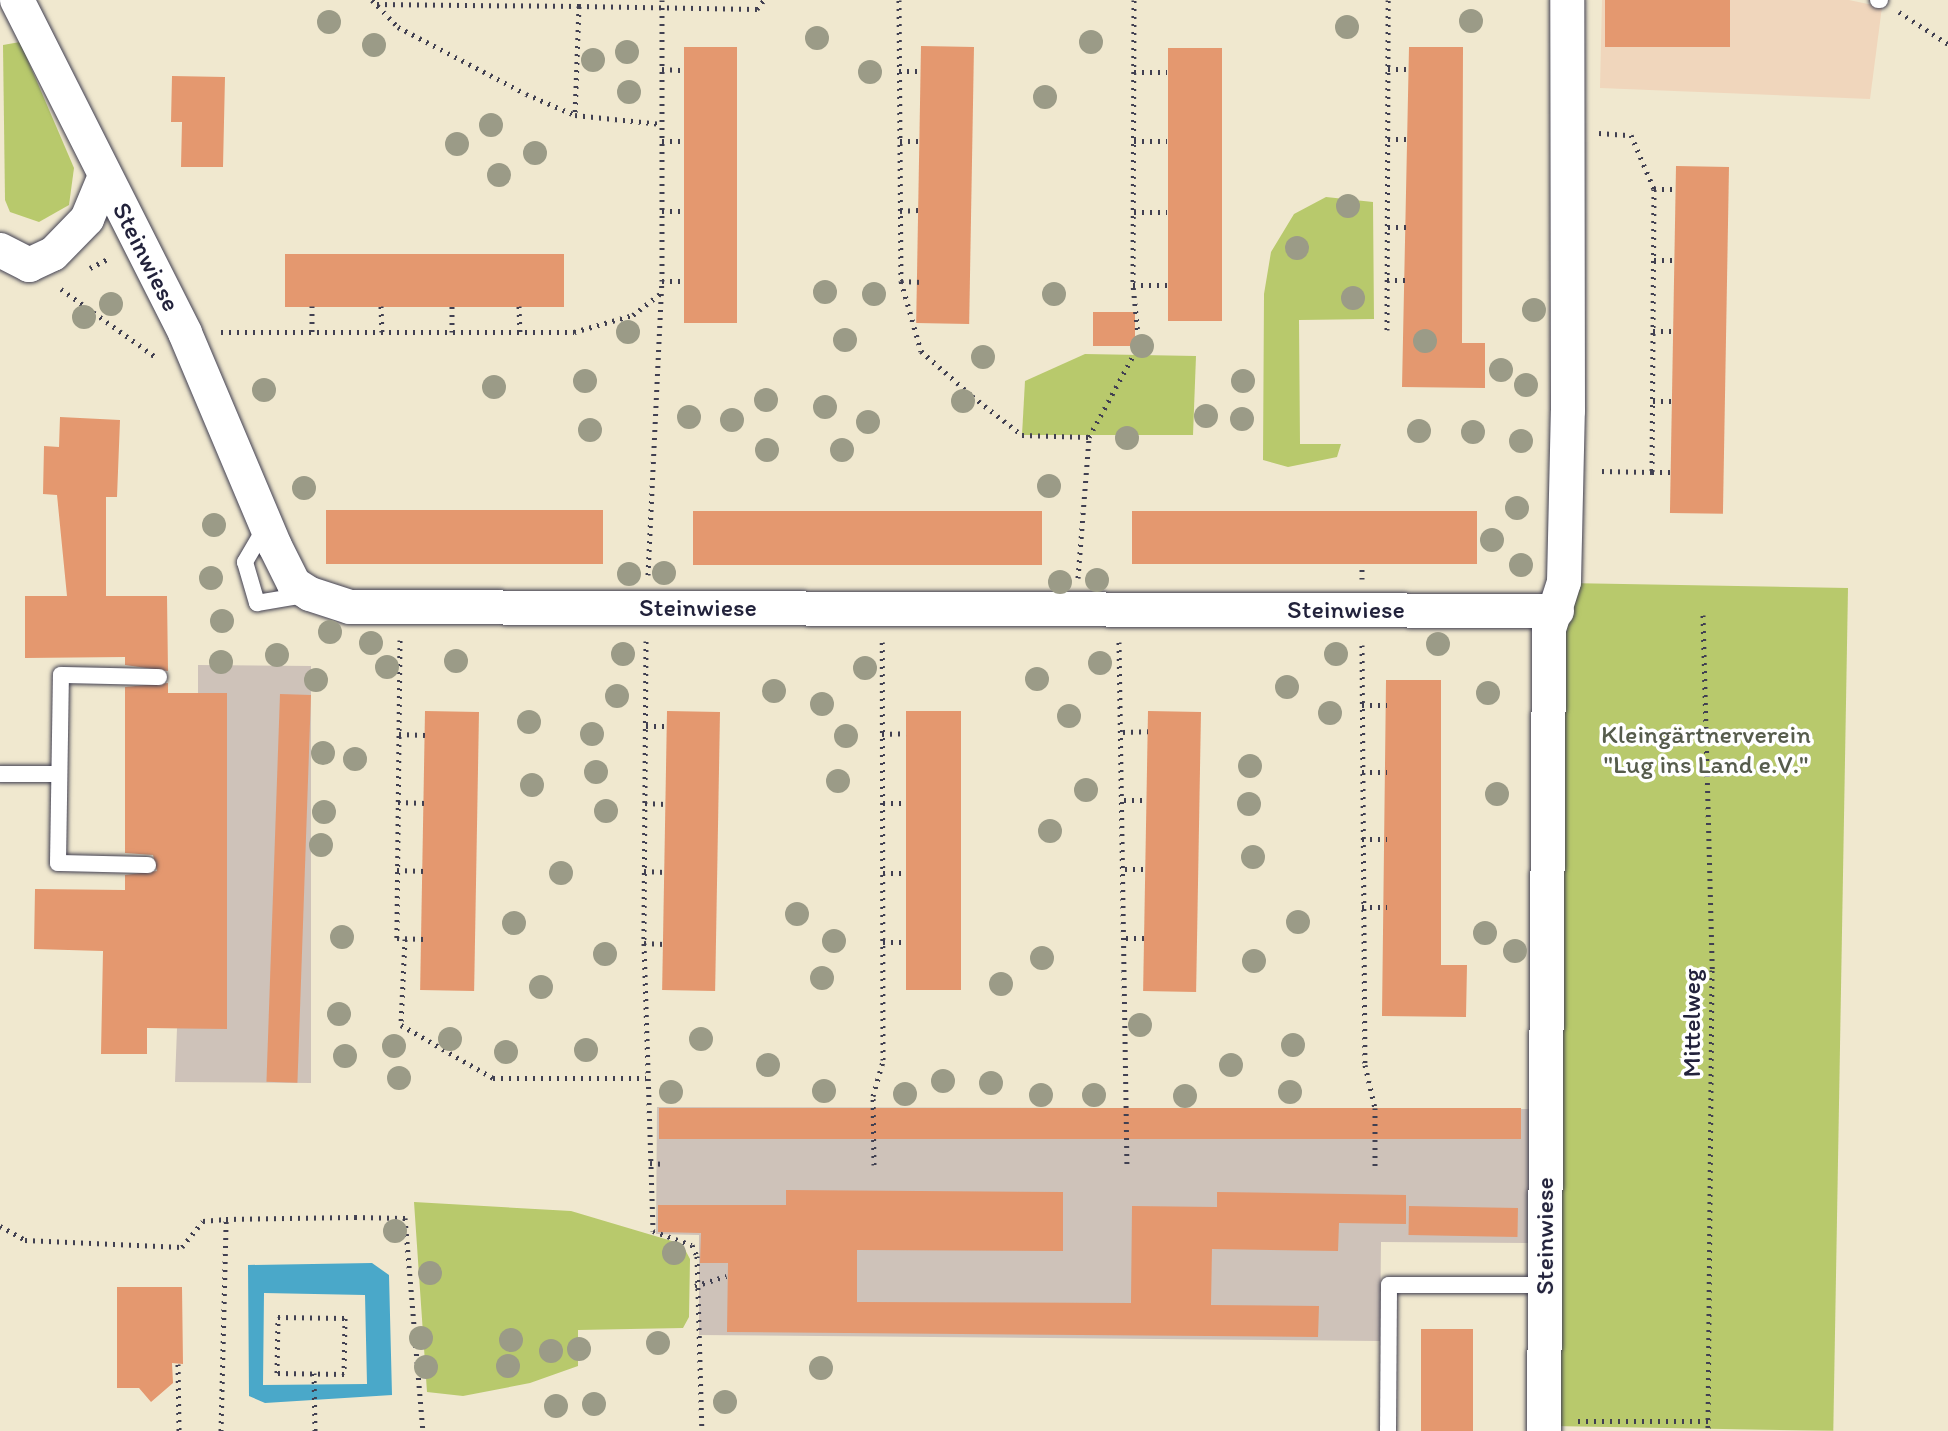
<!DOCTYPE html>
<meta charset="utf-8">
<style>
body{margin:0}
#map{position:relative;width:1948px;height:1431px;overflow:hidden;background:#f0e8cf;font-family:Itim,sans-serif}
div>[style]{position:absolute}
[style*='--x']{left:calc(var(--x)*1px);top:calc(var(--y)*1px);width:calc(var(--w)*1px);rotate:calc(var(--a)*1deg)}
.built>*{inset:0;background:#f0d6bc}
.industrial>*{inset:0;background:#cec2b9}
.green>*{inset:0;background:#b8c96c;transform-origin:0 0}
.water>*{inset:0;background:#4aa8c9}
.building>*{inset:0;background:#e4986f;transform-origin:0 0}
.path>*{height:5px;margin-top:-2.5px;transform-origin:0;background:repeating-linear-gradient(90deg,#414051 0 2px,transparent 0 8px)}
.roads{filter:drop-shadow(0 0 2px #414051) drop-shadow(0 0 2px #414051)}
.service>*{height:16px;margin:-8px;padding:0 8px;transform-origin:8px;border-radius:8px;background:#fff}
.minor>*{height:34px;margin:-17px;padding:0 17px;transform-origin:17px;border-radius:17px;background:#fff}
.trees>*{width:24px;height:24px;margin:-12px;border-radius:50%;background:#9b9b87}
span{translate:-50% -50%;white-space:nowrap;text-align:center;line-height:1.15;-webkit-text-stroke:7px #fff;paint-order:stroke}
.street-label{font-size:26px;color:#22223b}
.park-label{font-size:26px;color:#565c4c}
</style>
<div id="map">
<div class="built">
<div style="clip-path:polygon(1602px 0,1849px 0,1882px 7px,1870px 99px,1600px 88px)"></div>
</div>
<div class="industrial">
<div style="clip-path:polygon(198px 665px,311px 666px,311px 1083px,175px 1082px,177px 1028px,198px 1028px)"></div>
<div style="clip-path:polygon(657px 1107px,1533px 1109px,1534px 1243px,1381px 1242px,1380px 1341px,699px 1335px,699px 1235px,656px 1234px)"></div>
</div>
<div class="green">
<div style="clip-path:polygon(20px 42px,74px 168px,69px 205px,39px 222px,10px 212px,5px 200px,3px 45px)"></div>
<div style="clip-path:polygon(1326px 197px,1373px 202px,1374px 319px,1299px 320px,1300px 444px,1341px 444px,1337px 457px,1288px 467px,1263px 460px,1264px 294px,1271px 252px,1294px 214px)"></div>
<div style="clip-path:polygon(1085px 354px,1196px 356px,1193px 435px,1022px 435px,1025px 381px)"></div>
<div style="left:1848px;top:588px;width:843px;height:282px;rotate:91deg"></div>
<div style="clip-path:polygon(414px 1202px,571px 1211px,682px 1244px,690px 1259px,689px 1317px,683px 1328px,578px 1330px,578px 1366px,530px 1383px,463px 1396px,427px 1392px)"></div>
</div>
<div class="water">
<div style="clip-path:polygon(evenodd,372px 1263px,389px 1275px,392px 1395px,265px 1403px,249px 1396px,248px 1265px,372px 1263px,264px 1293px,365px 1295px,367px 1384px,263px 1385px,264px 1293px)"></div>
</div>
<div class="building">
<div style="left:1605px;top:0;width:125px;height:47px"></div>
<div style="left:921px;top:46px;width:53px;height:277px;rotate:1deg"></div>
<div style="left:684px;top:47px;width:53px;height:276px"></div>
<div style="clip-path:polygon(1409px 47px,1463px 47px,1462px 343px,1485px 343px,1485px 388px,1402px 387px)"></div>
<div style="left:1168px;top:48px;width:54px;height:273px"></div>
<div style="clip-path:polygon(172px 76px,225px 77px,223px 167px,181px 167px,182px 122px,171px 122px)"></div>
<div style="left:1676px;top:166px;width:53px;height:347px;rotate:1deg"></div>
<div style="left:285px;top:254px;width:279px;height:53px"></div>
<div style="left:1093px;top:312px;width:42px;height:34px"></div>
<div style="clip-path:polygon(60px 417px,120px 420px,117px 497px,106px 497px,106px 596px,167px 596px,168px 671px,125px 665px,125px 657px,25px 658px,25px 596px,67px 596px,57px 495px,43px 494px,44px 446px,59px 447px)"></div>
<div style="left:326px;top:510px;width:277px;height:54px"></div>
<div style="left:693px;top:511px;width:349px;height:54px"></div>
<div style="left:1132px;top:511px;width:345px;height:53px"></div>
<div style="clip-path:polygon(1386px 680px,1441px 680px,1441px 965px,1467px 965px,1466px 1017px,1382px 1016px)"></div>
<div style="clip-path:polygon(168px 683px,168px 693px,227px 693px,227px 1029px,147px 1028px,147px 1054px,101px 1054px,103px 951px,34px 949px,35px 889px,125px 890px,125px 875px,157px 871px,153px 855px,125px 853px,125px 687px)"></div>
<div style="left:280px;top:694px;width:31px;height:388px;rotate:2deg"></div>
<div style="left:425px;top:711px;width:54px;height:279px;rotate:1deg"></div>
<div style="left:667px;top:711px;width:53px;height:279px;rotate:1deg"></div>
<div style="left:906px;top:711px;width:55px;height:279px"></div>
<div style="left:1148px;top:711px;width:53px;height:280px;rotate:1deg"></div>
<div style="left:659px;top:1108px;width:862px;height:31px"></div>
<div style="clip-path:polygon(786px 1190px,1063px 1192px,1063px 1251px,857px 1250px,857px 1302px,1131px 1303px,1132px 1206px,1217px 1207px,1217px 1192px,1406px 1195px,1406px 1224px,1339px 1223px,1338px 1251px,1212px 1249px,1211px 1305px,1319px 1306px,1318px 1337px,727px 1332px,728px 1263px,700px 1263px,701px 1233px,658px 1232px,658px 1205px,786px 1205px)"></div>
<div style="left:1409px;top:1206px;width:109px;height:29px;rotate:1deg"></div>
<div style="clip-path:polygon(117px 1287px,182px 1287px,183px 1364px,172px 1363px,173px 1383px,151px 1402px,139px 1388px,117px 1388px)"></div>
<div style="left:1421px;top:1329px;width:52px;height:102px"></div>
</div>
<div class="path">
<div style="--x:372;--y:0;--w:37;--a:46"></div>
<div style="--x:398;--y:27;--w:144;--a:27.6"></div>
<div style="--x:526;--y:94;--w:53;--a:23.2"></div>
<div style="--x:575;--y:115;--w:87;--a:5.9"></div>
<div style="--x:899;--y:0;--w:281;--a:89.6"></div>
<div style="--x:901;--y:281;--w:21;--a:3"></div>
<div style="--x:1134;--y:0;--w:285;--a:90.2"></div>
<div style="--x:1133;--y:285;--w:34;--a:0"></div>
<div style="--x:377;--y:4;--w:202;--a:0.6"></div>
<div style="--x:579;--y:6;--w:109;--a:92.1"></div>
<div style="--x:579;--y:6;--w:178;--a:1"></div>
<div style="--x:757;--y:9;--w:11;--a:-52"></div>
<div style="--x:1899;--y:12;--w:59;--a:33.1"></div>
<div style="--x:662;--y:69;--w:22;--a:3"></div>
<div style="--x:1388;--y:69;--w:21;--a:0"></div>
<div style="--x:899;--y:71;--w:22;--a:0"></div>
<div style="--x:1134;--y:72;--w:33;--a:0"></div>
<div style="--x:1599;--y:133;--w:32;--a:4"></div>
<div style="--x:1631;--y:135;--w:59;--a:66.9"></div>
<div style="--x:1654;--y:189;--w:283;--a:90.4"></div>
<div style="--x:1652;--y:472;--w:52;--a:-178.9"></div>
<div style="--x:1388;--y:139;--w:21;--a:0"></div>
<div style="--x:662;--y:141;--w:21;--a:0"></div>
<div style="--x:900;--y:141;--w:21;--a:0"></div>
<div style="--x:1134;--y:141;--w:33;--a:0"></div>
<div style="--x:1654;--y:189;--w:21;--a:0"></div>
<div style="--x:662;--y:211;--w:21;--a:0"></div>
<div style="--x:900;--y:211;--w:22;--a:-3"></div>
<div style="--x:1134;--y:212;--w:33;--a:0"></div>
<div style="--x:1388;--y:227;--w:21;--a:0"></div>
<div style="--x:1654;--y:260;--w:21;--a:0"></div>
<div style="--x:90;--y:268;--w:22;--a:-27"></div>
<div style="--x:1387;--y:280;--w:22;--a:0"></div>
<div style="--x:662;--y:281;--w:21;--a:0"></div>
<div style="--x:901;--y:281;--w:73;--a:74.1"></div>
<div style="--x:921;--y:351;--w:68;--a:41.4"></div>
<div style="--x:972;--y:396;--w:63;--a:38"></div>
<div style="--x:1022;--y:435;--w:67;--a:1.7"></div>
<div style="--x:61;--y:289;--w:118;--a:35.7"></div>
<div style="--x:312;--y:306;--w:26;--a:90"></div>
<div style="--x:381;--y:306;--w:26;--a:88"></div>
<div style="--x:519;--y:306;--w:26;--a:88"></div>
<div style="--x:1387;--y:330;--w:330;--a:-89.8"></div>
<div style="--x:1653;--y:331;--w:22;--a:0"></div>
<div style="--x:221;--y:332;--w:353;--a:0"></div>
<div style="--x:574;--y:332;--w:61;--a:-16.1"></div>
<div style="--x:633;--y:315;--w:36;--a:-38"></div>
<div style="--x:452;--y:332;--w:26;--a:-90"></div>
<div style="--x:1653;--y:401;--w:21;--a:0"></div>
<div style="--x:1652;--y:472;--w:21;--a:0"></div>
<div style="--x:648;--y:575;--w:294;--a:-87.3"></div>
<div style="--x:662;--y:281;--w:281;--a:-90"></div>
<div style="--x:1078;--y:578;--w:141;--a:-85.5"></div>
<div style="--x:1089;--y:437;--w:105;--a:-61.5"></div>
<div style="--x:1139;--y:345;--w:60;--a:-95.7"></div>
<div style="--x:1362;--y:579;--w:14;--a:-90"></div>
<div style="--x:1703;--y:615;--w:355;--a:88.5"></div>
<div style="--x:1712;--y:970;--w:461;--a:90.5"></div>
<div style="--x:400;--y:640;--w:298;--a:90.6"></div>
<div style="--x:397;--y:938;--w:27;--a:2"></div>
<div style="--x:646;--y:641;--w:302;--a:90.4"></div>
<div style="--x:644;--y:943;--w:288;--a:88.2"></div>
<div style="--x:653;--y:1231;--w:41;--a:19.7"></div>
<div style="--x:692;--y:1245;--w:12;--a:66"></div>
<div style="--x:697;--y:1256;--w:175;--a:88.4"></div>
<div style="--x:1119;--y:642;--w:524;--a:89.13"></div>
<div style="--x:1362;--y:645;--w:420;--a:89.6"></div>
<div style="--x:1365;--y:1065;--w:44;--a:76.9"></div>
<div style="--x:1375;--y:1108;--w:59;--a:90"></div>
<div style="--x:1362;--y:705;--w:25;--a:0"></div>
<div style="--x:646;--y:726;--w:21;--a:0"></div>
<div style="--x:1123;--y:732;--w:25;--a:-2"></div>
<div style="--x:399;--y:734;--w:26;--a:2"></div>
<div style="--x:882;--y:734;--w:24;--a:-2"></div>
<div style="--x:1362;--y:772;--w:25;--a:0"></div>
<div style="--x:1124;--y:800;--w:23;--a:0"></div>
<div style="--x:398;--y:802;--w:27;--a:2"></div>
<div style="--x:645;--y:803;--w:21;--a:3"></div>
<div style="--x:883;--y:803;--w:23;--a:0"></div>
<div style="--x:1362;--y:839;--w:25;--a:0"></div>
<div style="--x:1125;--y:869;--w:23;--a:0"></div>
<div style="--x:397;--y:870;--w:27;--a:2"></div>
<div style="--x:644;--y:871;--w:21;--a:3"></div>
<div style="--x:883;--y:873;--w:23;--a:0"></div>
<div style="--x:1362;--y:907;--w:25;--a:0"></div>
<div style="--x:1126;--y:938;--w:21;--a:0"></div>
<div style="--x:405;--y:939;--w:86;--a:92.7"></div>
<div style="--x:401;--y:1025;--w:106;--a:29.9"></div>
<div style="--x:493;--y:1078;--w:153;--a:0"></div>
<div style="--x:883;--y:942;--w:24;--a:0"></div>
<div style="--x:644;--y:943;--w:20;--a:3"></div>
<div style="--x:650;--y:1163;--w:15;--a:4"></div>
<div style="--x:874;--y:1165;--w:69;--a:-90.8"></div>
<div style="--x:873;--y:1096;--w:37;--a:-74"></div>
<div style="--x:883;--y:1060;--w:418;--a:-90.1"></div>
<div style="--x:0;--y:1226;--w:29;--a:29"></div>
<div style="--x:25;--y:1240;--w:157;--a:2.6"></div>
<div style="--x:182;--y:1247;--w:33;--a:-51"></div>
<div style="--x:203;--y:1221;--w:23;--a:-5"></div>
<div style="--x:695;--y:1286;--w:33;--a:-18"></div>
<div style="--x:278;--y:1317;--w:67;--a:0.9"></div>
<div style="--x:345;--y:1318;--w:56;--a:91"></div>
<div style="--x:344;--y:1374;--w:67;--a:-179.1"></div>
<div style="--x:277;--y:1373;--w:56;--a:-89"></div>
<div style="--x:178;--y:1364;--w:67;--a:89.1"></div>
<div style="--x:314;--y:1373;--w:58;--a:89"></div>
<div style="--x:1578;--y:1421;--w:131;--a:0"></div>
<div style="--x:221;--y:1431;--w:212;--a:-88.6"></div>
<div style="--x:226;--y:1219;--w:129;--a:-0.9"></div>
<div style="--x:355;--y:1217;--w:50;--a:1.1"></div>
<div style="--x:405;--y:1218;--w:214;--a:85.2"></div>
</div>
<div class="roads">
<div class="service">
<div style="--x:1878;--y:0;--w:2;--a:0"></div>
<div style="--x:266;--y:526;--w:42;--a:120.3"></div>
<div style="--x:245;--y:562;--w:43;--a:73.7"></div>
<div style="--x:257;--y:603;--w:49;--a:-9.5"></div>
<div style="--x:0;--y:774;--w:59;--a:0"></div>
<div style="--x:148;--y:865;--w:90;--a:-178.7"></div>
<div style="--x:58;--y:863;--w:188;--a:-89.1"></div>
<div style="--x:61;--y:675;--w:98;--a:1.2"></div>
<div style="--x:1388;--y:1431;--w:146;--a:-89.6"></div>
<div style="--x:1389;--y:1285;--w:156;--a:0"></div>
</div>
<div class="minor">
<div style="--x:17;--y:0;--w:373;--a:63.2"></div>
<div style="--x:185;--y:333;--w:231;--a:67.1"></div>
<div style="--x:275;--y:546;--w:42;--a:63.4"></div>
<div style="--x:294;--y:584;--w:19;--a:32"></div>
<div style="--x:310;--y:594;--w:42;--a:18"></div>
<div style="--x:350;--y:607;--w:1207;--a:0.19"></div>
<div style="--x:0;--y:250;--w:33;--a:27"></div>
<div style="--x:29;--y:265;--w:26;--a:-25"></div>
<div style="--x:53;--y:254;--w:49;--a:-45.8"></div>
<div style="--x:87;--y:219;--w:47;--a:-67.3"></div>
<div style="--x:1544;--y:1431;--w:802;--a:-89.64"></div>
<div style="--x:1549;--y:629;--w:49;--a:-72.3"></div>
<div style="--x:1564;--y:582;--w:171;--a:-88.7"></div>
<div style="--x:1568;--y:411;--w:411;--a:-90.1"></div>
</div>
</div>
<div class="trees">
<div style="left:1471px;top:21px"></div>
<div style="left:329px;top:22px"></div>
<div style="left:1347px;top:27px"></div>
<div style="left:817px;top:38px"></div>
<div style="left:1091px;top:42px"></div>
<div style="left:374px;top:45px"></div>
<div style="left:627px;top:52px"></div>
<div style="left:593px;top:60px"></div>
<div style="left:870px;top:72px"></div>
<div style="left:629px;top:92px"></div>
<div style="left:1045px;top:97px"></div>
<div style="left:491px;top:125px"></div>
<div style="left:457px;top:144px"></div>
<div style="left:535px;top:153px"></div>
<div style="left:499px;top:175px"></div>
<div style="left:1348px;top:206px"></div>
<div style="left:1297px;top:248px"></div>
<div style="left:825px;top:292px"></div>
<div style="left:874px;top:294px"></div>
<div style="left:1054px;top:294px"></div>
<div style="left:1353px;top:298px"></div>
<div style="left:111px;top:304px"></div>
<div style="left:1534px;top:310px"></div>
<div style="left:84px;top:317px"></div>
<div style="left:628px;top:332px"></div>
<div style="left:845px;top:340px"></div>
<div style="left:1425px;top:341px"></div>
<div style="left:1142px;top:346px"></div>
<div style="left:983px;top:357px"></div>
<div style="left:1501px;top:370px"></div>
<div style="left:585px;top:381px"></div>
<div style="left:1243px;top:381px"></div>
<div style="left:1526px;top:385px"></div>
<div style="left:494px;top:387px"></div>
<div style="left:264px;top:390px"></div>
<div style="left:766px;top:400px"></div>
<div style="left:963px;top:401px"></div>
<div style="left:825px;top:407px"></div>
<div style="left:1206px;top:416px"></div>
<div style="left:689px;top:417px"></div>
<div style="left:1242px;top:419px"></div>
<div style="left:732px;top:420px"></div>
<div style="left:868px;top:422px"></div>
<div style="left:590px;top:430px"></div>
<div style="left:1419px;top:431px"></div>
<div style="left:1473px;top:432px"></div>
<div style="left:1127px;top:438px"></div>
<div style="left:1521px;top:441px"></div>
<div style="left:767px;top:450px"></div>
<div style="left:842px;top:450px"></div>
<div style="left:1049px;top:486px"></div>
<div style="left:304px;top:488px"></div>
<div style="left:1517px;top:508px"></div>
<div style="left:214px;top:525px"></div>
<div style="left:1492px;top:540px"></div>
<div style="left:1521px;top:565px"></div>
<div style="left:664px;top:573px"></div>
<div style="left:629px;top:574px"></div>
<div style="left:211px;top:578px"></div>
<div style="left:1097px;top:580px"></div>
<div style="left:1060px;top:582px"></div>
<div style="left:222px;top:621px"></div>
<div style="left:330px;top:632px"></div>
<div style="left:371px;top:643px"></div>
<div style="left:1438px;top:644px"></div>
<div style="left:623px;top:654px"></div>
<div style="left:1336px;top:654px"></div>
<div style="left:277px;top:655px"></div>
<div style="left:456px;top:661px"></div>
<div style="left:221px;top:662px"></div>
<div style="left:1100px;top:663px"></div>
<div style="left:387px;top:667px"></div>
<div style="left:865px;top:668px"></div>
<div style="left:1037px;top:679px"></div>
<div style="left:316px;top:680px"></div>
<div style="left:1287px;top:687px"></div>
<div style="left:774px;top:691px"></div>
<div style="left:1488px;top:693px"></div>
<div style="left:617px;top:696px"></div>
<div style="left:822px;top:704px"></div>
<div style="left:1330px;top:713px"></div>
<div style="left:1069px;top:716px"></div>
<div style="left:529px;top:722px"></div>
<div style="left:592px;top:734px"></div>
<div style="left:846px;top:736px"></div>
<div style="left:323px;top:753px"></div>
<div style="left:355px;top:759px"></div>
<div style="left:1250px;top:766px"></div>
<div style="left:596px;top:772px"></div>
<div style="left:838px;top:781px"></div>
<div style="left:532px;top:785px"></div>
<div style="left:1086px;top:790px"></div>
<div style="left:1497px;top:794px"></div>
<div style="left:1249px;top:804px"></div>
<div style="left:606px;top:811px"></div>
<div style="left:324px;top:812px"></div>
<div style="left:1050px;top:831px"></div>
<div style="left:321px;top:845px"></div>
<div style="left:1253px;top:857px"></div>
<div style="left:561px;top:873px"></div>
<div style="left:797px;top:914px"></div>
<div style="left:1298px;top:922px"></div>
<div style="left:514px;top:923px"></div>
<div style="left:1485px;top:933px"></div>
<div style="left:342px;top:937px"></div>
<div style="left:834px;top:941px"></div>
<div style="left:1515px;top:951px"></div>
<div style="left:605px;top:954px"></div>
<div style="left:1042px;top:958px"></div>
<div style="left:1254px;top:961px"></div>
<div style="left:822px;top:978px"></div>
<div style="left:1001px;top:984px"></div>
<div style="left:541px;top:987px"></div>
<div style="left:339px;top:1014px"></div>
<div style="left:1140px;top:1025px"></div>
<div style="left:450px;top:1039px"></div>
<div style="left:701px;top:1039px"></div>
<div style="left:1293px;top:1045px"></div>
<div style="left:394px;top:1046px"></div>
<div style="left:586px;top:1050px"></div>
<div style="left:506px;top:1052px"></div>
<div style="left:345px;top:1056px"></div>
<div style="left:768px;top:1065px"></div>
<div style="left:1231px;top:1065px"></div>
<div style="left:399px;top:1078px"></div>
<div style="left:943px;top:1081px"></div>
<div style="left:991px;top:1083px"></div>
<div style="left:824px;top:1091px"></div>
<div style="left:671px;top:1092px"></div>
<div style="left:1290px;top:1092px"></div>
<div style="left:905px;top:1094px"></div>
<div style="left:1041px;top:1095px"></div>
<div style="left:1094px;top:1095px"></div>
<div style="left:1185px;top:1096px"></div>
<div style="left:395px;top:1231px"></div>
<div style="left:674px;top:1253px"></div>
<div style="left:430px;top:1273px"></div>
<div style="left:421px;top:1338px"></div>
<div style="left:511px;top:1340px"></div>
<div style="left:658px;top:1343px"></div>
<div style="left:579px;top:1349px"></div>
<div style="left:551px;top:1351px"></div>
<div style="left:508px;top:1366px"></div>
<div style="left:426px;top:1367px"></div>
<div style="left:821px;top:1368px"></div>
<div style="left:725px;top:1402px"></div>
<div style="left:594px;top:1404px"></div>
<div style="left:556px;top:1406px"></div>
</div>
<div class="street-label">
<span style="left:146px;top:257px;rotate:63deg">Steinwiese</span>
<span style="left:698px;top:608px">Steinwiese</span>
<span style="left:1346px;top:610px">Steinwiese</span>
<span style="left:1692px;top:1023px;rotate:-90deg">Mittelweg</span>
<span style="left:1545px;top:1236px;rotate:-90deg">Steinwiese</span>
</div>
<div class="park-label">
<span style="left:1706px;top:750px">Kleingärtnerverein<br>"Lug ins Land e.V."</span>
</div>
</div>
